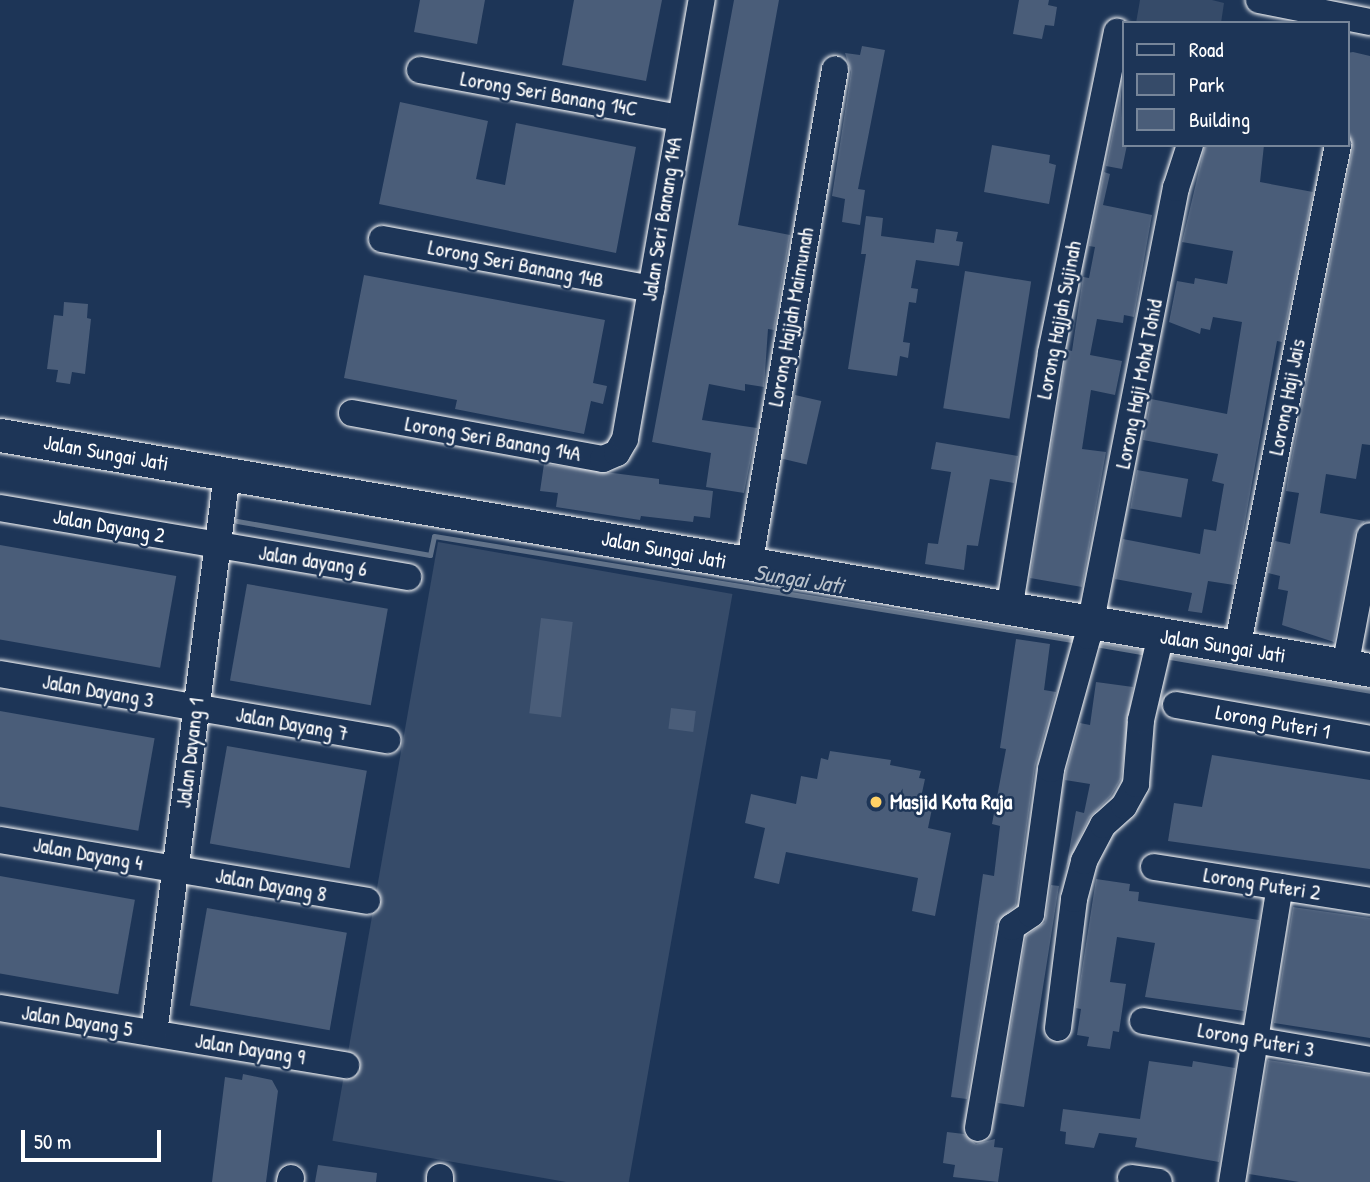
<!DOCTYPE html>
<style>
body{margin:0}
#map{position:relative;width:1370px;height:1182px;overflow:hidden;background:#1d3557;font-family:"Patrick Hand",sans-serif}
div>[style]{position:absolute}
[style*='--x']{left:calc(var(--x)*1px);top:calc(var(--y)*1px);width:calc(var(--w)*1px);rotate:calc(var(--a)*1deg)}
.green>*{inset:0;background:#364b69;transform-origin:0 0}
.stream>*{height:5px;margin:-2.5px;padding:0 2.5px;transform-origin:2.5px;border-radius:2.5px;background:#617289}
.building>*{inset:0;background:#4a5d79;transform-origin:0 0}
.roads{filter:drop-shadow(0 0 2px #fff) drop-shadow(0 0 2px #fff)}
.minor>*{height:26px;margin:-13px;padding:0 13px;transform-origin:13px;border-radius:13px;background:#1d3557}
.major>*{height:33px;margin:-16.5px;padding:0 16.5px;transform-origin:16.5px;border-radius:16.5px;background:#1d3557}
.dots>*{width:19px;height:19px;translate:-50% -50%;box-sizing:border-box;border:4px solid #1d3557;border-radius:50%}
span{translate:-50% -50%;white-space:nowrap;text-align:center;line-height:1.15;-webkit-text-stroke:5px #1d3557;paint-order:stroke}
.street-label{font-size:21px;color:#fff}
.poi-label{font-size:21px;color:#fff;font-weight:700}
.left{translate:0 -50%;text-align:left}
.water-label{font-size:23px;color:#b8c0ca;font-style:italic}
.legend{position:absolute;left:1122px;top:21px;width:228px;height:126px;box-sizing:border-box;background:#1d3557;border:2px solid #77869a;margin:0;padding:9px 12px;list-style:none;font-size:21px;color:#fff}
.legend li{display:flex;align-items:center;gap:14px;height:35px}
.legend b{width:35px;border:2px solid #77869a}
.scale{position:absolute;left:21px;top:1130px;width:140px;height:32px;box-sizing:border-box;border:4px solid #fff;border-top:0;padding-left:9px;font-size:21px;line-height:24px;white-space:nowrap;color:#fff;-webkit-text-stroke:5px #1d3557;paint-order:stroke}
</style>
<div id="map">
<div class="green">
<div style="clip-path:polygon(1140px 0,1212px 0,1224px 3px,1221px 23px,1136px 23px)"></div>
<div style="left:438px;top:542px;width:299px;height:608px;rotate:10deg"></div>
</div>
<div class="stream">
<div style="--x:237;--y:521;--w:196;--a:10"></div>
<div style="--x:430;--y:555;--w:19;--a:-78"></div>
<div style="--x:434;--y:536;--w:653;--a:9.26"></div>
<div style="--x:1095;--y:644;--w:53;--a:9.8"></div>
<div style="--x:1164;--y:656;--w:209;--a:9.6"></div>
</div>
<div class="building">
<div style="clip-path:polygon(420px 0,485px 0,477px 44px,414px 32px)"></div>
<div style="clip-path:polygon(574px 0,662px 0,646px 81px,562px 65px)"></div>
<div style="clip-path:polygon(734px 0,779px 0,738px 225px,790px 235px,774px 330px,768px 329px,764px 387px,745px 384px,745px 391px,709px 384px,702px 420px,757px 428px,744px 493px,706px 487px,711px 453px,652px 442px)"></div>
<div style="clip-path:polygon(1019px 0,1049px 0,1048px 5px,1057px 7px,1054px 26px,1045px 25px,1042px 39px,1013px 34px)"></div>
<div style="clip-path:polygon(862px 46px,885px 50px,858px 189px,865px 190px,860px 225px,842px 222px,845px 199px,832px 196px,851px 72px,845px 53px,860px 55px)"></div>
<div style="clip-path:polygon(1353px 52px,1370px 56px,1370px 445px,1362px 444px,1356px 479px,1326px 474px,1320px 513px,1365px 521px,1355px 533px,1334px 642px,1282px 625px,1288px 591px,1278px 589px,1280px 576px,1268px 573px,1275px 541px,1290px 544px,1299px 493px,1286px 491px,1289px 471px,1353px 148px,1347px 133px,1347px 53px)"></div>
<div style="clip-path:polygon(1121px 91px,1123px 145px,1127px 145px,1122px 169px,1106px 166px)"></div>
<div style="clip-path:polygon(400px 102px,488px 121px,476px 179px,505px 185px,516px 123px,636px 147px,616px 253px,379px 204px)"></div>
<div style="clip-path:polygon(992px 145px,1050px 155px,1049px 163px,1056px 165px,1049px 204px,984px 192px)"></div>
<div style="clip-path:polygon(1205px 145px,1264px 145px,1260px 182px,1313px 192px,1282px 342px,1277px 341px,1234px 585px,1208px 581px,1202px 613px,1188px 611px,1192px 593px,1115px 579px,1123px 539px,1200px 554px,1204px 529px,1216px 531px,1224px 484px,1212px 481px,1218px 454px,1143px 440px,1151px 399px,1227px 414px,1242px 322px,1213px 317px,1210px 330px,1201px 328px,1200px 334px,1169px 322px,1177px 281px,1194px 284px,1195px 278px,1227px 284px,1233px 251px,1182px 242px)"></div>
<div style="clip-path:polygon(1104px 172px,1110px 174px,1103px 205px,1152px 215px,1134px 317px,1124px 315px,1123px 323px,1097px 319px,1090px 355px,1122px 361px,1115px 395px,1091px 390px,1082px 449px,1106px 452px,1082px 587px,1030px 578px,1065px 362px,1068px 350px,1072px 351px,1083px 277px,1089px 278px,1095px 247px,1089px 246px)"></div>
<div style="clip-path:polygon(866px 216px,883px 218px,881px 236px,934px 243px,936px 229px,958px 232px,956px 241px,963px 242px,959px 266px,916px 260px,911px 288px,918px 289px,916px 303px,909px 302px,903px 342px,910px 343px,908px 358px,900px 356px,897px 376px,848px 369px,866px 254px,861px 254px)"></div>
<div style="left:965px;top:271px;width:67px;height:139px;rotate:9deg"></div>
<div style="clip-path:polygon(364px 275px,605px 320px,593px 383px,607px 386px,603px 404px,591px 401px,584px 434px,455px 409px,457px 400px,344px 378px)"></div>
<div style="clip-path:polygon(64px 302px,88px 304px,87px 318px,91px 319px,85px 374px,72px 372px,70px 384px,56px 382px,58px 370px,47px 369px,54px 315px,63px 316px)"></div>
<div style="left:795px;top:395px;width:27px;height:65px;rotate:13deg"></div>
<div style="clip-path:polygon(936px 442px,1018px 456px,1014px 483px,990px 479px,978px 546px,967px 545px,964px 570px,925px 564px,928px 543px,938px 544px,951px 472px,931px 469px)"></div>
<div style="clip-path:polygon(544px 464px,659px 479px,659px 484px,713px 491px,710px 518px,694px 516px,693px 522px,641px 516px,640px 520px,556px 507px,558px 493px,540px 491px)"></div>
<div style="left:1137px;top:470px;width:52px;height:39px;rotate:10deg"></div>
<div style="left:0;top:545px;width:179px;height:93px;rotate:10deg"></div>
<div style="left:247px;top:584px;width:143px;height:98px;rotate:10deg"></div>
<div style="left:541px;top:618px;width:32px;height:96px;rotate:7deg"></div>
<div style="clip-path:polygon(1016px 639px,1050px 644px,1044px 690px,1056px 692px,1035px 767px,1016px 905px,996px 924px,967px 1099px,951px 1097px,983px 874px,994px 876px,1000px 826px,992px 824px,1006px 749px,1000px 748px)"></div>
<div style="clip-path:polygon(1096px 682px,1133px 687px,1121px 779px,1111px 796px,1089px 818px,1066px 868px,1076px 811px,1084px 813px,1090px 784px,1065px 780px,1066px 772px,1080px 723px,1090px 725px)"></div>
<div style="left:671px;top:708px;width:25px;height:21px;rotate:7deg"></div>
<div style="left:0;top:711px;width:157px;height:94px;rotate:10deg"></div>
<div style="left:227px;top:746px;width:142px;height:99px;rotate:10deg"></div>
<div style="clip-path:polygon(830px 751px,891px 760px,890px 765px,921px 771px,919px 778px,925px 779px,920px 802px,933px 804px,928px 828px,951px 833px,935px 916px,912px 911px,918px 878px,786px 852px,779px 884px,754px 878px,765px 828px,745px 823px,751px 794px,796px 804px,801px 776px,817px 779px,821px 758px,828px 760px)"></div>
<div style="clip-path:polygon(1212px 755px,1370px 780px,1370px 869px,1168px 841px,1174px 803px,1202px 807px)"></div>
<div style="left:0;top:876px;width:137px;height:96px;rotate:10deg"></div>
<div style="clip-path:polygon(1096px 879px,1130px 884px,1129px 891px,1139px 892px,1138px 901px,1259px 920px,1244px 1011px,1145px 997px,1155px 943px,1117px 937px,1110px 982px,1126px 984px,1119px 1032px,1113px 1031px,1110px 1049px,1087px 1046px,1089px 1037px,1077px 1035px,1081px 1009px,1076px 1008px)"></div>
<div style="clip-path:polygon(1051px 885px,1059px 886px,1024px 1107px,998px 1103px,1026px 936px,1045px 922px)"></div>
<div style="clip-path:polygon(1293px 907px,1370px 918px,1370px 1038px,1274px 1023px)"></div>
<div style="left:207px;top:908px;width:142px;height:99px;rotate:10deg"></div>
<div style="clip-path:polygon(1268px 1060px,1370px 1075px,1370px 1182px,1299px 1182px,1249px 1174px)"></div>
<div style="clip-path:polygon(1149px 1061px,1192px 1067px,1193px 1061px,1235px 1068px,1219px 1162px,1135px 1147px,1137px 1138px,1099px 1133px,1094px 1148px,1065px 1144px,1066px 1132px,1060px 1131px,1063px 1109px,1140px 1119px)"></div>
<div style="clip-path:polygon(243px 1074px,272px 1080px,278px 1091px,266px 1182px,212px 1182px,225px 1077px,242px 1080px)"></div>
<div style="clip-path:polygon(947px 1132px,964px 1134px,976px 1144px,995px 1139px,994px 1147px,1003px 1148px,998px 1182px,953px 1177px,955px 1165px,943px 1163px)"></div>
<div style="clip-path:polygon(318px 1165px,377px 1173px,376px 1182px,315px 1182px)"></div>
</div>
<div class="roads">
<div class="minor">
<div style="--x:1259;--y:0;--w:113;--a:11.2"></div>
<div style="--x:420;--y:70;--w:263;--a:10.5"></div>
<div style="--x:382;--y:239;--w:274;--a:10.5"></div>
<div style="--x:352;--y:413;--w:255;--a:10.4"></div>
<div style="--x:603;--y:459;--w:15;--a:-23"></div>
<div style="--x:617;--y:453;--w:16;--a:-60"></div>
<div style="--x:625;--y:439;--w:446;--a:-80.1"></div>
<div style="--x:0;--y:508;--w:414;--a:9.6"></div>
<div style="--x:749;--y:566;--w:504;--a:-80.18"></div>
<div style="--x:1009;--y:610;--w:260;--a:-80.7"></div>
<div style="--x:1051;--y:353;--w:328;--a:-78.4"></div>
<div style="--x:1237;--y:648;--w:513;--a:-78.65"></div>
<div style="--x:1345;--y:667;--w:133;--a:-79.2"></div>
<div style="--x:0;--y:674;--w:393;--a:9.7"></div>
<div style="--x:1176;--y:705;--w:197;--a:9.9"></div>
<div style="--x:0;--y:840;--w:372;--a:9.4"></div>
<div style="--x:1154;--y:867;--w:219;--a:8.9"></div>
<div style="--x:0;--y:1008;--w:351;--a:9.4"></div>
<div style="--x:1143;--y:1021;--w:230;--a:9.7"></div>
<div style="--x:1058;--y:1028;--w:130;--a:-82.9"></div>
<div style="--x:1074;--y:899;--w:39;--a:-75"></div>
<div style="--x:1084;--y:861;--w:41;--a:-62.2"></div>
<div style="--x:1103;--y:825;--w:28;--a:-42"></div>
<div style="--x:1124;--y:806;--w:25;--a:-61"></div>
<div style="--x:1136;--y:784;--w:64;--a:-85.5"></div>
<div style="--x:1141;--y:720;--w:87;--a:-76.8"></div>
<div style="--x:154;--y:1033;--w:564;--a:-82.56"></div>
<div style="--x:978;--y:1128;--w:204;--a:-80.4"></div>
<div style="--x:1012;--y:927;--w:23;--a:-34"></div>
<div style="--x:1031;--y:914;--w:146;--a:-82.1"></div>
<div style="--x:1051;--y:769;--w:138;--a:-74.5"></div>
<div style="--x:1088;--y:636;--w:457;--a:-78.9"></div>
<div style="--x:1176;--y:188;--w:45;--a:-72"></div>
<div style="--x:1131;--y:1178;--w:28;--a:8"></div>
<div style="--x:290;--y:1182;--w:4;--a:-76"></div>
<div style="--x:440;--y:1182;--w:5;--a:-90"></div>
<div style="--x:1232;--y:1182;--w:299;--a:-80.8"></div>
</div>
<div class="major">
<div style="--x:0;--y:435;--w:1390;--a:9.73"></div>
</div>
</div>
<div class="dots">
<div style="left:876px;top:802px;background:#ffd166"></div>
</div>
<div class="street-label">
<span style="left:549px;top:94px;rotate:10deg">Lorong Seri Banang 14C</span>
<span style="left:662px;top:219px;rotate:-81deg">Jalan Seri Banang 14A</span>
<span style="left:516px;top:264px;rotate:11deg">Lorong Seri Banang 14B</span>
<span style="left:791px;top:317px;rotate:-80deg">Lorong Hajjah Maimunah</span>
<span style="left:1059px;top:320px;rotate:-79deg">Lorong Hajjah Sujinah</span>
<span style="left:1139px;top:384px;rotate:-79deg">Lorong Haji Mohd Tohid</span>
<span style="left:1287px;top:397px;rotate:-79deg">Lorong Haji Jais</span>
<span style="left:493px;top:439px;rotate:10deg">Lorong Seri Banang 14A</span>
<span style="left:106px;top:453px;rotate:10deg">Jalan Sungai Jati</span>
<span style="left:109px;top:526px;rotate:10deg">Jalan Dayang 2</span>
<span style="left:664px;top:550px;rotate:11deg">Jalan Sungai Jati</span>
<span style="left:313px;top:561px;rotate:9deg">Jalan dayang 6</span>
<span style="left:1223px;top:646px;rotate:9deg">Jalan Sungai Jati</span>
<span style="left:98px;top:691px;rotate:10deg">Jalan Dayang 3</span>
<span style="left:1273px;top:722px;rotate:10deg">Lorong Puteri 1</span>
<span style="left:292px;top:724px;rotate:10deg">Jalan Dayang 7</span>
<span style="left:190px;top:753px;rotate:-83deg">Jalan Dayang 1</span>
<span style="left:88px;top:854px;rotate:10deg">Jalan Dayang 4</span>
<span style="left:1262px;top:884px;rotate:9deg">Lorong Puteri 2</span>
<span style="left:271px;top:885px;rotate:10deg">Jalan Dayang 8</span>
<span style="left:77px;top:1021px;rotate:9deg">Jalan Dayang 5</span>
<span style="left:1256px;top:1040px;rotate:10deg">Lorong Puteri 3</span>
<span style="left:250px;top:1049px;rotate:9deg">Jalan Dayang 9</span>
</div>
<div class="poi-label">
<span class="left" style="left:890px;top:802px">Masjid Kota Raja</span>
</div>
<div class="water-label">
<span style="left:799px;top:579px;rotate:9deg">Sungai Jati</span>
</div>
<ul class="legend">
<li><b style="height:9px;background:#1d3557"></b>Road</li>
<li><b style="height:19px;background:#364b69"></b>Park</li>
<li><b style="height:19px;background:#4a5d79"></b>Building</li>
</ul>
<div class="scale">50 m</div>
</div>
